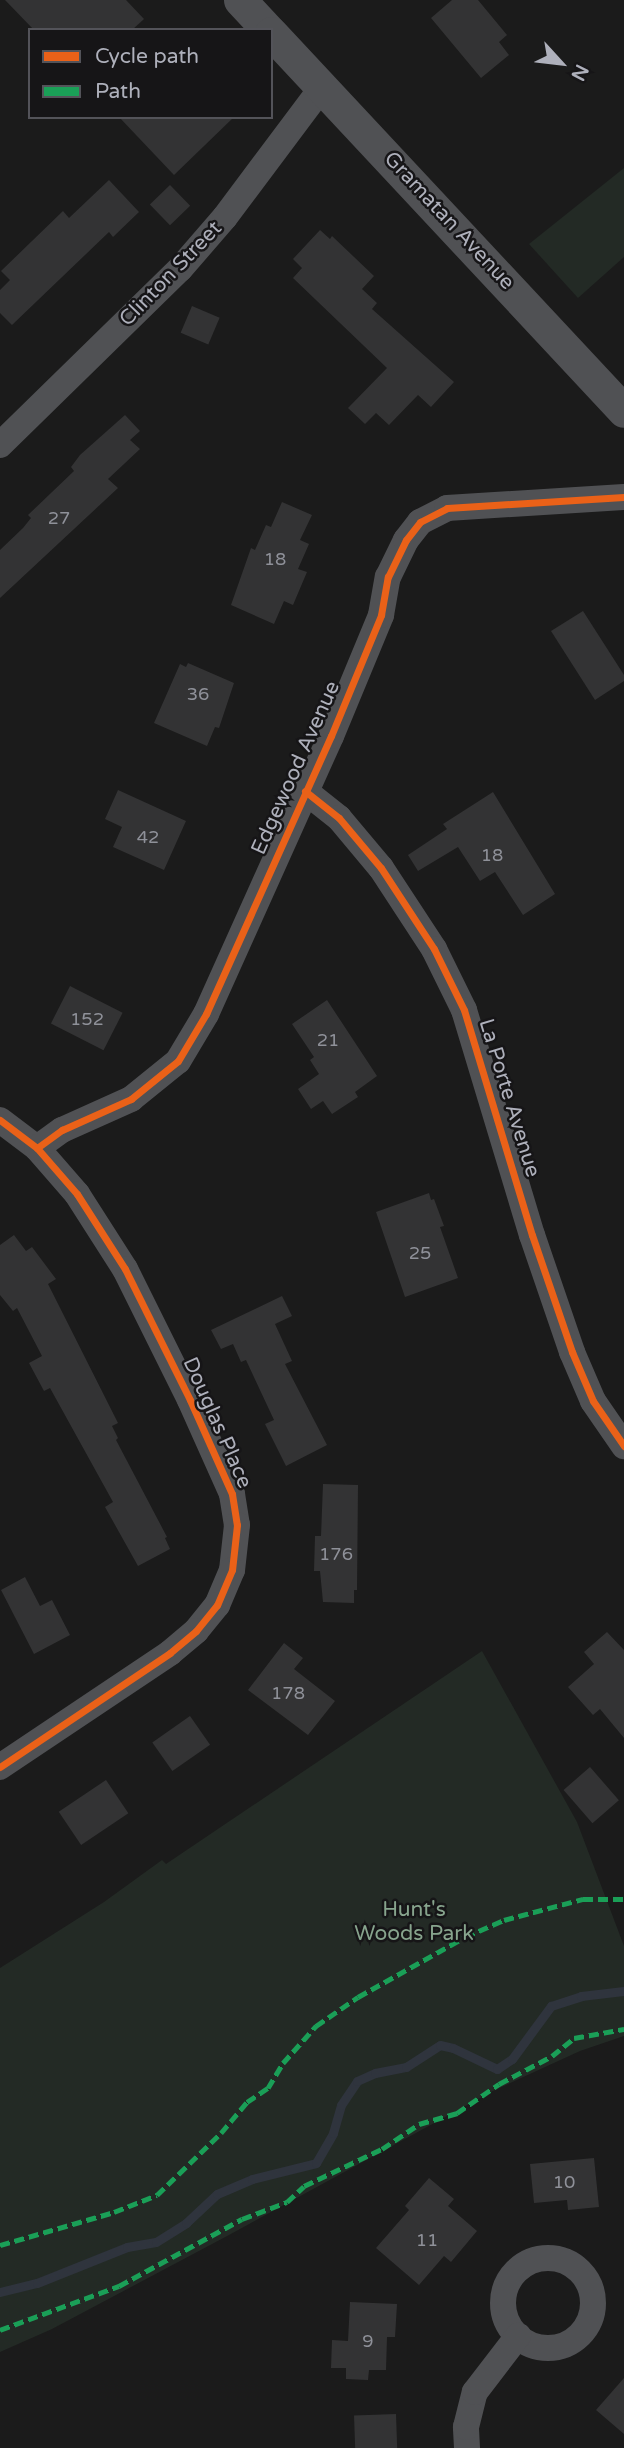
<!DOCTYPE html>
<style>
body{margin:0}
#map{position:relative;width:624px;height:2448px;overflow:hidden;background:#1b1b1b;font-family:"Varela Round",sans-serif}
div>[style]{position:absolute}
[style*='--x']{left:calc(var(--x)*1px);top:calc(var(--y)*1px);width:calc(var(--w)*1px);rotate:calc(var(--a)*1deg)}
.green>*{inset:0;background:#232a25}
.stream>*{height:9px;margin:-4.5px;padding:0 4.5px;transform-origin:4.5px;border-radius:4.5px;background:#2f343d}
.building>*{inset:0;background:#333334;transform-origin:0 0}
.minor>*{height:26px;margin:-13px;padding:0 13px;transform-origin:13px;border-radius:13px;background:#505154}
.minor>.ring{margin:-13px;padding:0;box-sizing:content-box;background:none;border:26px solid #505154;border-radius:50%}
.tertiary>*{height:33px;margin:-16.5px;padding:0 16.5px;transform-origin:16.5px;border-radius:16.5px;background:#505154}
.quiet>*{height:5px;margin-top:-2.5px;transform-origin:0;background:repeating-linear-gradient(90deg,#1a9f57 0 10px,transparent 0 15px)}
.cycleway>*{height:7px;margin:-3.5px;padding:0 3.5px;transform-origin:3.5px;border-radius:3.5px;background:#ea6118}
span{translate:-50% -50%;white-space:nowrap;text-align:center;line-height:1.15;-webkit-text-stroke:5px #161517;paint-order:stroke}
.number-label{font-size:18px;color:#8f9199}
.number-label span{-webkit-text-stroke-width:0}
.street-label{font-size:21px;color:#aeb0bb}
.park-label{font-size:21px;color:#87a48d}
.legend{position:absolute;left:28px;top:28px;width:245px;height:91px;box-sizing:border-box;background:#161517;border:2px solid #535359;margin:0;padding:9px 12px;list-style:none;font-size:21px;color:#aeb0bb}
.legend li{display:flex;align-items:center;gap:14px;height:35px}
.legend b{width:35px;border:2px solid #535359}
.north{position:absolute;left:526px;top:28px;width:70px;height:70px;-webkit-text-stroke:5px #161517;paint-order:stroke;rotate:117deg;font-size:19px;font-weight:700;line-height:28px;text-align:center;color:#aeb0bb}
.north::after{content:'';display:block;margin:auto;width:24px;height:32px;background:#aeb0bb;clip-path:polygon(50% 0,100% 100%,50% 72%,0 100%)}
</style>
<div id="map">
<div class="green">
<div style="clip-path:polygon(624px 168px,624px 257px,578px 298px,529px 244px)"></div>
<div style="clip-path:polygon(482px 1651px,577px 1822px,624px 1946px,624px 2036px,580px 2051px,493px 2091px,229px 2235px,52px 2329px,0 2352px,0 1968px,104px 1902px,162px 1860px,166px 1864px)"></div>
</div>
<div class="stream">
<div style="--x:0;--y:2292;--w:38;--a:-14"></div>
<div style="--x:37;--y:2283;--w:97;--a:-21.8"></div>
<div style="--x:127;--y:2247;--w:29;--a:-10"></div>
<div style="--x:156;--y:2242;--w:36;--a:-32"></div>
<div style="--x:186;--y:2223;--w:42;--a:-43.1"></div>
<div style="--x:217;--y:2194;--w:38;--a:-23"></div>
<div style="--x:252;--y:2179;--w:66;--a:-14"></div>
<div style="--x:316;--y:2163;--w:34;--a:-60"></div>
<div style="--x:333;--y:2133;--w:29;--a:-74"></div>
<div style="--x:341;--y:2105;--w:29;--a:-56"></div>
<div style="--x:357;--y:2081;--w:20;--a:-24"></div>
<div style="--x:375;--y:2073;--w:32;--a:-11"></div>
<div style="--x:406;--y:2067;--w:40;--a:-32.9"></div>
<div style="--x:440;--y:2045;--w:13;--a:13"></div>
<div style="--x:453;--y:2048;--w:49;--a:25.5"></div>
<div style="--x:497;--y:2069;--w:18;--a:-34"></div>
<div style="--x:512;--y:2059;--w:66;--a:-53.7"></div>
<div style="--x:551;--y:2006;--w:32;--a:-18"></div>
<div style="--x:581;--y:1996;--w:43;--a:-6.6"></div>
</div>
<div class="building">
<div style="clip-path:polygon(5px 0,126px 0,144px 19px,132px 30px,34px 30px)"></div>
<div style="clip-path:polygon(452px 0,478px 0,507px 35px,499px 42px,509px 55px,481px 78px,431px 18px)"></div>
<div style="clip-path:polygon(119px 117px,234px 117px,174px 175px)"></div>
<div style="clip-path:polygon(109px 180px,139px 212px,113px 237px,109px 232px,12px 325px,0 313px,0 290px,10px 280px,1px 271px,63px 211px,69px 218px)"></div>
<div style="left:170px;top:185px;width:29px;height:28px;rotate:46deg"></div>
<div style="clip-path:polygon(320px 230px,330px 239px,332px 236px,374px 276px,362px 289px,377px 303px,372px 309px,454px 382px,431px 407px,418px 395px,389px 425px,376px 413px,365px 424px,348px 408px,387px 368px,293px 278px,302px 268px,293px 259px)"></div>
<div style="left:192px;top:306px;width:30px;height:29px;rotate:23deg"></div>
<div style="clip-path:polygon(125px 415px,140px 431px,130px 440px,140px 449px,108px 479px,118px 488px,0 598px,0 550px,23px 528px,31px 518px,28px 515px,74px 471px,71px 467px,80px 455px)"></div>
<div style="clip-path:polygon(282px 502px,312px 515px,300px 540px,309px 544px,298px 569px,307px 572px,293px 605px,284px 601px,274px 624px,231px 605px,251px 548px,255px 550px,266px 525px,271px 527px)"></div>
<div style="clip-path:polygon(583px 611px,624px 675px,624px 681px,595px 700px,551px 631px)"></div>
<div style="clip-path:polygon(188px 663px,234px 683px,219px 728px,215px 727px,207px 746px,154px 723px,180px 664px,186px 667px)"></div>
<div style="clip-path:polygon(118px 790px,186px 821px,164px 870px,113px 847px,122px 827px,105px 819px)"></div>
<div style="clip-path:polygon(493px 792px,555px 894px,523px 915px,495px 872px,480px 881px,458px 847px,418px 871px,408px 855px,447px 829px,443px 824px)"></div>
<div style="left:70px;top:986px;width:59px;height:42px;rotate:27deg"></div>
<div style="clip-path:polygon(327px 1000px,377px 1076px,355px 1092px,358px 1097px,332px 1114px,323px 1101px,311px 1109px,298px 1089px,319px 1074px,310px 1060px,314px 1057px,292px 1024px)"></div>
<div style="clip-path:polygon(429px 1193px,431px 1200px,434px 1199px,444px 1226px,440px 1227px,458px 1278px,405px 1297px,376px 1212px)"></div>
<div style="clip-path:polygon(14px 1235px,26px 1251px,32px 1247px,56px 1279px,48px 1284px,118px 1423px,112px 1426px,118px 1438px,116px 1440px,167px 1537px,165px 1538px,170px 1549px,138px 1566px,105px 1507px,113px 1502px,50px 1388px,44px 1391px,29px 1363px,42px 1356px,17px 1308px,13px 1311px,0 1295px,0 1245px)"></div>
<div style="clip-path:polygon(282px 1296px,292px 1316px,275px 1324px,292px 1361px,285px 1364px,327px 1445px,286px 1466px,265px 1424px,274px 1420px,246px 1360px,241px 1362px,233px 1344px,221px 1349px,211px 1330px)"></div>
<div style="clip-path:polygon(323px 1484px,358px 1485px,357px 1590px,354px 1590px,354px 1603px,323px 1602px,320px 1571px,314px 1571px,315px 1536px,321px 1536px)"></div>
<div style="clip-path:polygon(25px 1577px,40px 1606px,52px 1600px,70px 1635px,34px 1654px,1px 1590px)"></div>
<div style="clip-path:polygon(607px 1632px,624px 1650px,624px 1738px,600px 1709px,593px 1715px,568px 1687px,594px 1664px,584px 1652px)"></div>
<div style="clip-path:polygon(284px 1643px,303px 1658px,294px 1669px,335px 1701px,308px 1735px,248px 1690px)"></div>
<div style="left:190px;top:1716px;width:35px;height:46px;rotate:55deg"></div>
<div style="left:590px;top:1767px;width:44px;height:35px;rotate:49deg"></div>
<div style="left:106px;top:1780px;width:40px;height:57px;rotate:56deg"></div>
<div style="clip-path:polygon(594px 2158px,599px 2207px,568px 2210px,567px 2200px,534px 2203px,530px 2164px)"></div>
<div style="clip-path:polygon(429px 2178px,454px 2199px,448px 2206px,477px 2231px,451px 2262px,444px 2256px,419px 2285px,376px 2248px,409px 2210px,405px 2206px)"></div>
<div style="clip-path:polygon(350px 2302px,397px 2304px,395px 2337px,387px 2337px,386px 2370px,369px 2370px,368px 2380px,346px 2379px,346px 2368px,331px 2368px,332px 2340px,348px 2341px)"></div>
<div style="clip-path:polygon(624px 2378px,624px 2434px,596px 2410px)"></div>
<div style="left:396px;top:2414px;width:34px;height:42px;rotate:88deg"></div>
</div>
<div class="minor">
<div style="--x:0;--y:445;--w:252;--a:-44.4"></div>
<div style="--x:180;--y:269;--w:69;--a:-49.1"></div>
<div style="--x:225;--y:217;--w:164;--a:-53.2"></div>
<div style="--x:305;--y:791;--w:43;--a:38.5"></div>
<div style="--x:339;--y:818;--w:65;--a:50"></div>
<div style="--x:381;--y:868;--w:97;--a:56.8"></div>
<div style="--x:434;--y:949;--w:68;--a:63.8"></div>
<div style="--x:464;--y:1010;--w:235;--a:73.2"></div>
<div style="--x:532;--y:1235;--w:124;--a:71.1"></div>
<div style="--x:572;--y:1352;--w:53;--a:66.8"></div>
<div style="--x:593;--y:1401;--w:55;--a:55.4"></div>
<div style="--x:0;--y:1120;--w:46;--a:37.1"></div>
<div style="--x:37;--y:1148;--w:61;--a:49"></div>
<div style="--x:77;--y:1194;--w:89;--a:57.4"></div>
<div style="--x:125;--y:1269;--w:146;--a:63.6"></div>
<div style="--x:190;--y:1400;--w:103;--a:65.9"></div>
<div style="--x:232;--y:1494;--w:31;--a:81"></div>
<div style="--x:237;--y:1525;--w:45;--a:96.3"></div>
<div style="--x:232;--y:1570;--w:38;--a:113"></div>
<div style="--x:217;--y:1605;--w:33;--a:129"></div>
<div style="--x:196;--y:1631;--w:34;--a:140"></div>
<div style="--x:170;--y:1653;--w:205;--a:146.2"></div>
<div style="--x:37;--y:1148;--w:31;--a:-36"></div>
<div style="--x:62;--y:1130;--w:76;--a:-24.2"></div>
<div style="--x:131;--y:1099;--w:60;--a:-39"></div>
<div style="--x:178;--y:1061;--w:55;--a:-59.2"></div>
<div style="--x:206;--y:1014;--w:305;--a:-65.8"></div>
<div style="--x:331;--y:736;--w:131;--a:-67.5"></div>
<div style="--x:381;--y:615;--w:39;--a:-80"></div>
<div style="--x:388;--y:577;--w:41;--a:-64.1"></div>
<div style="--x:406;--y:540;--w:23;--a:-52"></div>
<div style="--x:420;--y:522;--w:30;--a:-27"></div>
<div style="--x:447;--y:508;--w:177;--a:-3.6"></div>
<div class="ring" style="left:503px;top:2258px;width:64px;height:64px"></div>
<div style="--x:467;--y:2448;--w:21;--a:-93"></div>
<div style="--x:466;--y:2427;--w:36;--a:-76"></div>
<div style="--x:475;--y:2392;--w:71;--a:-52.5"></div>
</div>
<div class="tertiary">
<div style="--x:240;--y:0;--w:41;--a:47"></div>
<div style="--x:271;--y:33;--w:517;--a:46.96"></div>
</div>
<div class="quiet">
<div style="--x:0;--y:2245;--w:119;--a:-16.1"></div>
<div style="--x:114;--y:2212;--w:46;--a:-21.6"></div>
<div style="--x:157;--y:2195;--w:89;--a:-44.1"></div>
<div style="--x:221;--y:2133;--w:40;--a:-50"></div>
<div style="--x:247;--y:2102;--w:25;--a:-34"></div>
<div style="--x:268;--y:2088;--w:29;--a:-59"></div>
<div style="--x:283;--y:2063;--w:50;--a:-48.3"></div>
<div style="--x:316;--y:2026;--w:51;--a:-34.6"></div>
<div style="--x:358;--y:1997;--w:123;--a:-29.3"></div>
<div style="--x:465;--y:1937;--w:43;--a:-23.6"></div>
<div style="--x:504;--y:1920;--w:82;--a:-14.9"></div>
<div style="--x:583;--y:1899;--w:41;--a:0"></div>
<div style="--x:0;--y:2330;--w:127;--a:-20.3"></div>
<div style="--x:119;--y:2286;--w:140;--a:-28.6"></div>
<div style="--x:242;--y:2219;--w:48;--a:-20.7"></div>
<div style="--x:287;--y:2202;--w:23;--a:-43"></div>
<div style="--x:304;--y:2186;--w:86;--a:-25.4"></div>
<div style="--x:382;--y:2149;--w:45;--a:-34"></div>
<div style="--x:419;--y:2124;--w:40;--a:-16"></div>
<div style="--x:457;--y:2113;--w:51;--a:-34.6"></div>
<div style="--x:499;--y:2084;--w:60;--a:-27.8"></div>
<div style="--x:552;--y:2056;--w:28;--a:-39"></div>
<div style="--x:574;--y:2038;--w:51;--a:-10.2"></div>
</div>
<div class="cycleway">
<div style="--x:305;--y:791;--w:43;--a:38.5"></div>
<div style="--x:339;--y:818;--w:65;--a:50"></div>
<div style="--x:381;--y:868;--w:97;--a:56.8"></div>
<div style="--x:434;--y:949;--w:68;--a:63.8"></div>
<div style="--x:464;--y:1010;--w:235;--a:73.2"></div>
<div style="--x:532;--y:1235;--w:124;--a:71.1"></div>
<div style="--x:572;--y:1352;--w:53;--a:66.8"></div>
<div style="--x:593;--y:1401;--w:55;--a:55.4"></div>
<div style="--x:0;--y:1120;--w:46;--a:37.1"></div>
<div style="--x:37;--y:1148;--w:61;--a:49"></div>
<div style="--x:77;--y:1194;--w:89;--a:57.4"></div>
<div style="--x:125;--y:1269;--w:146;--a:63.6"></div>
<div style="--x:190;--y:1400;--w:103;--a:65.9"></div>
<div style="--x:232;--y:1494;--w:31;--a:81"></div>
<div style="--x:237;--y:1525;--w:45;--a:96.3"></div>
<div style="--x:232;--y:1570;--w:38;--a:113"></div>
<div style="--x:217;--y:1605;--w:33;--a:129"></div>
<div style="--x:196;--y:1631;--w:34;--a:140"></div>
<div style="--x:170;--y:1653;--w:205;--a:146.2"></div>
<div style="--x:37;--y:1148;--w:31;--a:-36"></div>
<div style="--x:62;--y:1130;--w:76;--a:-24.2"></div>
<div style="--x:131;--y:1099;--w:60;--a:-39"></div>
<div style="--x:178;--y:1061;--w:55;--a:-59.2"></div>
<div style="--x:206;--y:1014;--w:305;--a:-65.8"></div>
<div style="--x:331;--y:736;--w:131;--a:-67.5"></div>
<div style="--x:381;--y:615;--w:39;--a:-80"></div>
<div style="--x:388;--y:577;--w:41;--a:-64.1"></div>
<div style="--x:406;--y:540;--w:23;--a:-52"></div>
<div style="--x:420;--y:522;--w:30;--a:-27"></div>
<div style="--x:447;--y:508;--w:177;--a:-3.6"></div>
</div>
<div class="number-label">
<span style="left:59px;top:518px">27</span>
<span style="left:275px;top:559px">18</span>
<span style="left:198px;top:694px">36</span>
<span style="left:148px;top:837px">42</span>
<span style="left:492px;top:855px">18</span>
<span style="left:87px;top:1019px">152</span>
<span style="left:328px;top:1040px">21</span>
<span style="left:420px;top:1253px">25</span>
<span style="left:336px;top:1554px">176</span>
<span style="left:288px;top:1693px">178</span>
<span style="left:564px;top:2182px">10</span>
<span style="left:427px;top:2240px">11</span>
<span style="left:368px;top:2341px">9</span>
</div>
<div class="street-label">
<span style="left:449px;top:221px;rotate:47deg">Gramatan Avenue</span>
<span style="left:171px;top:274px;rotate:-46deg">Clinton Street</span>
<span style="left:296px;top:768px;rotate:-66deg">Edgewood Avenue</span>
<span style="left:509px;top:1098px;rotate:73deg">La Porte Avenue</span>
<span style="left:217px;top:1423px;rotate:66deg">Douglas Place</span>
</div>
<div class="park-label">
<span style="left:414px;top:1922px">Hunt's<br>Woods Park</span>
</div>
<ul class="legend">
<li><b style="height:9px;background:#ea6118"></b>Cycle path</li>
<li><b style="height:9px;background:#1a9f57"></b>Path</li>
</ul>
<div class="north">N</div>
</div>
